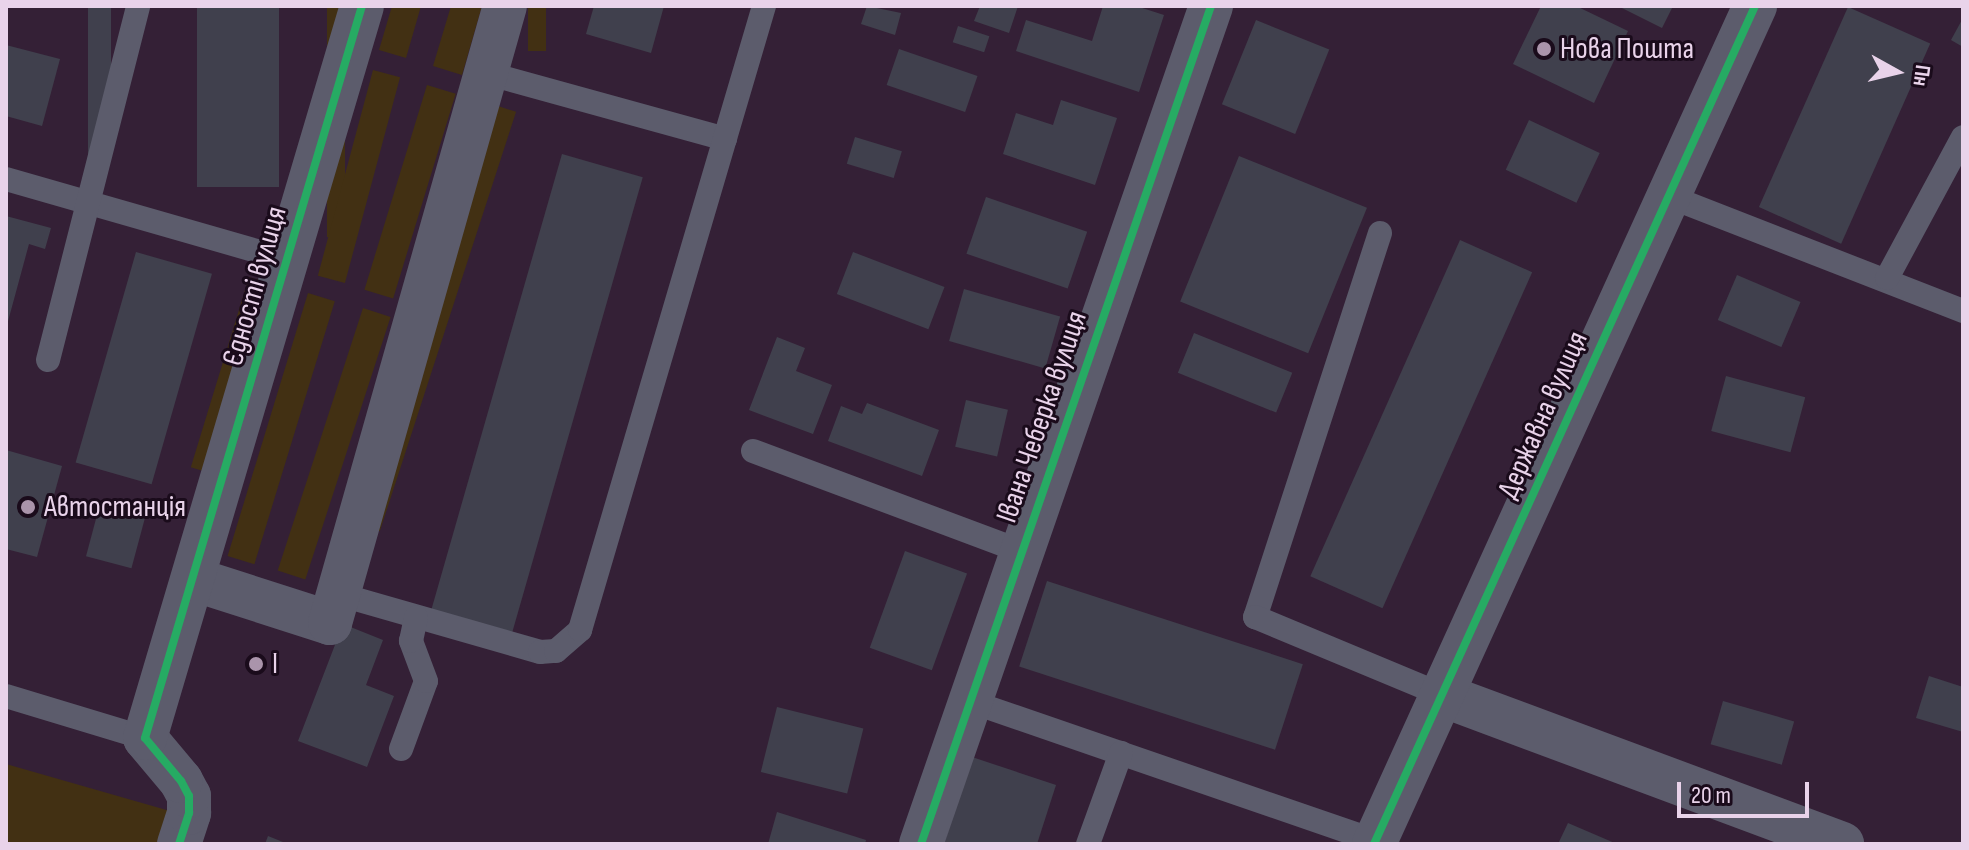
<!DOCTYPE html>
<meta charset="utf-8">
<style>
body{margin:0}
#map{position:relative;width:1969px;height:850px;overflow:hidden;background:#342036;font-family:"Sofia Sans Condensed",sans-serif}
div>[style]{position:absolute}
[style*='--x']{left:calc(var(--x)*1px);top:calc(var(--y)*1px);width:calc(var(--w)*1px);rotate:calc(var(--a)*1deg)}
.green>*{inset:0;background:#423013;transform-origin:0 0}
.building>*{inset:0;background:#40404d;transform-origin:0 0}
.lane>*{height:24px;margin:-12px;padding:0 12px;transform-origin:12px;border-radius:12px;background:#5c5c6c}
.street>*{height:44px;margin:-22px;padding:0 22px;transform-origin:22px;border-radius:22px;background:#5c5c6c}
.cycleway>*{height:8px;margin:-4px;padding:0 4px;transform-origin:4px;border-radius:4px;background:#26ab63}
.dots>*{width:22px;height:22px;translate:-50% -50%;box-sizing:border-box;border:4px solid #1a0b1b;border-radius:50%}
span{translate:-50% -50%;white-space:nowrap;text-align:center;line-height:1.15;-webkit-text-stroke:6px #1a0b1b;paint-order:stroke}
.poi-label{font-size:30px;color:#e9d3ea}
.left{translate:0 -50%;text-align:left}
.street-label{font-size:30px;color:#e9d3ea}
.frame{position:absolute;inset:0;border:8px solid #e9d3ea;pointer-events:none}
.north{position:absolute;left:1857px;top:32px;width:80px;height:80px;-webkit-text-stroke:6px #1a0b1b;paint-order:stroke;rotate:98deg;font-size:22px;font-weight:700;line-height:32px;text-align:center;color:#e9d3ea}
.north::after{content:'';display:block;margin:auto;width:28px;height:36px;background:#e9d3ea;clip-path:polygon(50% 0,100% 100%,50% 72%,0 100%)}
.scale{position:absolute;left:1677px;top:782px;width:132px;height:36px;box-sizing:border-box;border:4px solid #e9d3ea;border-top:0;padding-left:10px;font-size:24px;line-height:28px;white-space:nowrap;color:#e9d3ea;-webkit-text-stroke:6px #1a0b1b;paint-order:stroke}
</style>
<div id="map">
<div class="green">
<div style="left:327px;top:6px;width:18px;height:231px"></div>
<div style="clip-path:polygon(392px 6px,421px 6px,406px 58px,379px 50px)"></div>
<div style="clip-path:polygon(451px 6px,482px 6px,462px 75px,433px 66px)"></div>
<div style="left:528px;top:6px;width:18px;height:45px"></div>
<div style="left:373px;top:70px;width:28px;height:213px;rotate:15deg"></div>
<div style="left:427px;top:85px;width:30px;height:214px;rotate:17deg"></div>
<div style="left:498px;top:106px;width:19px;height:441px;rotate:18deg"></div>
<div style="left:249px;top:277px;width:17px;height:199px;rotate:17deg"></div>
<div style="left:308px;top:293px;width:28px;height:275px;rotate:17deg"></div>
<div style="left:363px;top:308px;width:29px;height:276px;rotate:18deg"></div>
<div style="clip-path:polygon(6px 764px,170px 811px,161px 842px,6px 843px)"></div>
</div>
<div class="building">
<div style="left:88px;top:6px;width:23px;height:150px"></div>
<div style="left:197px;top:6px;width:82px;height:181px"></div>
<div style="clip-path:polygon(594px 6px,664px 6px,651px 53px,586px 34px)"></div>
<div style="clip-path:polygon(867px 6px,901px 13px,895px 35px,861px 24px)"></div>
<div style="clip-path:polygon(980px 6px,1018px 6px,1009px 33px,974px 21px)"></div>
<div style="clip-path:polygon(1103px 6px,1136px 6px,1164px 15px,1139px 92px,1016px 51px,1026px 20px,1092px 41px)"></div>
<div style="clip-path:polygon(1541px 6px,1576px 6px,1628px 31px,1594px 103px,1513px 64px)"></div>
<div style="clip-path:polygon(1618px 6px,1673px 6px,1662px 28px)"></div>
<div style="left:1848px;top:7px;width:90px;height:219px;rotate:24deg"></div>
<div style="clip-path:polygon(1963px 18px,1963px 47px,1951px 40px)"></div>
<div style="left:1256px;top:20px;width:79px;height:91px;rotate:22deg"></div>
<div style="left:958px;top:26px;width:33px;height:17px;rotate:18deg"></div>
<div style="clip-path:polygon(6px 45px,60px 59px,42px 126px,6px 116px)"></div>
<div style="left:899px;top:49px;width:83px;height:38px;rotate:19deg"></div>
<div style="clip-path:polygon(1061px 100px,1117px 118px,1095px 185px,1003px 154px,1016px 113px,1053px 125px)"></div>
<div style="left:1529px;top:120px;width:78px;height:55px;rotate:25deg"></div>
<div style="left:855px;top:137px;width:49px;height:28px;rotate:17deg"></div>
<div style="left:562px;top:154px;width:84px;height:474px;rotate:16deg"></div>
<div style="left:1239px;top:156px;width:138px;height:157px;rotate:22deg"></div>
<div style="left:986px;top:197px;width:107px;height:60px;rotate:19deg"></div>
<div style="clip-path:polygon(6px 216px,51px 228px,45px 249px,29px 244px,7px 325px)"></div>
<div style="left:1460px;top:240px;width:79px;height:368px;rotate:24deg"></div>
<div style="left:136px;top:252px;width:79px;height:219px;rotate:16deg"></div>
<div style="left:853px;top:252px;width:98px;height:45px;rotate:21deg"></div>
<div style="left:1737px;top:275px;width:69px;height:49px;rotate:23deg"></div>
<div style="left:964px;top:289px;width:100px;height:54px;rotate:16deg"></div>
<div style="left:1194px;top:333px;width:106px;height:43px;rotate:22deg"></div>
<div style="clip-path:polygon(777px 337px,805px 348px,796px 371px,832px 385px,813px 434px,749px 410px)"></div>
<div style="left:1726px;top:376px;width:82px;height:57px;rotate:15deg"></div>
<div style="left:966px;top:400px;width:43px;height:48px;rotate:13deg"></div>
<div style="clip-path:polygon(867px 403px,939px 430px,922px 476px,828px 441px,841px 406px,862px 414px)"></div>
<div style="clip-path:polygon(6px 450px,62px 466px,37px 557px,6px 549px)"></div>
<div style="left:100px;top:504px;width:47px;height:54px;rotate:15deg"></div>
<div style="left:905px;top:551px;width:66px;height:103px;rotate:20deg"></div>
<div style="left:1047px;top:581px;width:269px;height:90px;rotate:18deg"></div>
<div style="clip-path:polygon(343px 624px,383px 640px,366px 685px,394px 696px,367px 767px,298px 741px)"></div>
<div style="clip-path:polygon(1929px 676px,1963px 687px,1963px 732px,1916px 718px)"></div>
<div style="left:1723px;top:701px;width:74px;height:45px;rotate:16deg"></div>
<div style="left:777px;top:707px;width:89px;height:67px;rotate:14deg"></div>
<div style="clip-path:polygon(972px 757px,1056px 785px,1037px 844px,944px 844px)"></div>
<div style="clip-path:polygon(777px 812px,866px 840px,865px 844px,768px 844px)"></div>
<div style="clip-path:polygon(1568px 823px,1617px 844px,1558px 844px)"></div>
<div style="clip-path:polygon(268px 836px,288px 844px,265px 844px)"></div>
</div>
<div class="lane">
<div style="--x:486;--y:73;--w:248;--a:15.4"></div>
<div style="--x:6;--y:179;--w:293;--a:16"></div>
<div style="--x:1668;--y:196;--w:317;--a:21.3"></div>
<div style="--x:1380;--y:233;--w:404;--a:108"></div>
<div style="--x:1255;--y:617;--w:203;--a:22.6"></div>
<div style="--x:1887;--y:278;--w:160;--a:-61.7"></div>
<div style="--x:48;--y:360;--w:365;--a:-75.7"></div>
<div style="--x:753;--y:451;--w:286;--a:20.5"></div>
<div style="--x:338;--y:594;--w:210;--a:16"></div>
<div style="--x:540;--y:652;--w:16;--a:-4"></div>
<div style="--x:556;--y:651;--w:32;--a:-41"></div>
<div style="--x:580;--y:630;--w:651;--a:-73.57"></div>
<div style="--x:6;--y:696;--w:145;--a:16.8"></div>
<div style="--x:969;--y:701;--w:429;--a:19"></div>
<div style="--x:401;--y:749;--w:72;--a:-69.8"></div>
<div style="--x:426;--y:681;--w:43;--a:-110.6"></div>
<div style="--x:411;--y:641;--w:24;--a:-78"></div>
<div style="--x:1088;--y:844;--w:97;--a:-70.1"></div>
</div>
<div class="street">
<div style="--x:193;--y:579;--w:144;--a:17.8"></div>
<div style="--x:330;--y:623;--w:641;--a:-74.17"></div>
<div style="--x:1442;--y:695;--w:427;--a:20.4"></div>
<div style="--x:179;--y:844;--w:33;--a:-72"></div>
<div style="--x:189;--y:813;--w:17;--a:-90"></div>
<div style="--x:189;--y:796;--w:17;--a:-118"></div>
<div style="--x:181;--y:781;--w:56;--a:-129.9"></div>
<div style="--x:145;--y:738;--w:763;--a:-73.49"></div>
<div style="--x:921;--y:844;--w:887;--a:-70.91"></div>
<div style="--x:1374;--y:844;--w:921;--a:-65.55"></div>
</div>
<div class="cycleway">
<div style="--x:179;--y:844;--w:33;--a:-72"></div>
<div style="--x:189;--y:813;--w:17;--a:-90"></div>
<div style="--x:189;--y:796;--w:17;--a:-118"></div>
<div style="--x:181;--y:781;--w:56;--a:-129.9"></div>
<div style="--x:145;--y:738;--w:763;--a:-73.49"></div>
<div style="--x:921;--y:844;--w:887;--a:-70.91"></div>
<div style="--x:1374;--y:844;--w:921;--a:-65.55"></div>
</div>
<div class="dots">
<div style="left:1544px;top:49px;background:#aa94ab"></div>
<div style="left:28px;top:507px;background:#aa94ab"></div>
<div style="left:256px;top:664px;background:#aa94ab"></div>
</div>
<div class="poi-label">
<span class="left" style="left:1560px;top:49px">Нова Пошта</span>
<span class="left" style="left:44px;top:507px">Автостанція</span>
<span class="left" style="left:272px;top:664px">І</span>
</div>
<div class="street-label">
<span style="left:255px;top:286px;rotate:-74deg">Єдності вулиця</span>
<span style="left:1543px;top:415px;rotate:-66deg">Державна вулиця</span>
<span style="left:1042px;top:417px;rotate:-71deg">Івана Чеберка вулиця</span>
</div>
<div class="frame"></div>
<div class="north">Пн</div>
<div class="scale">20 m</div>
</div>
